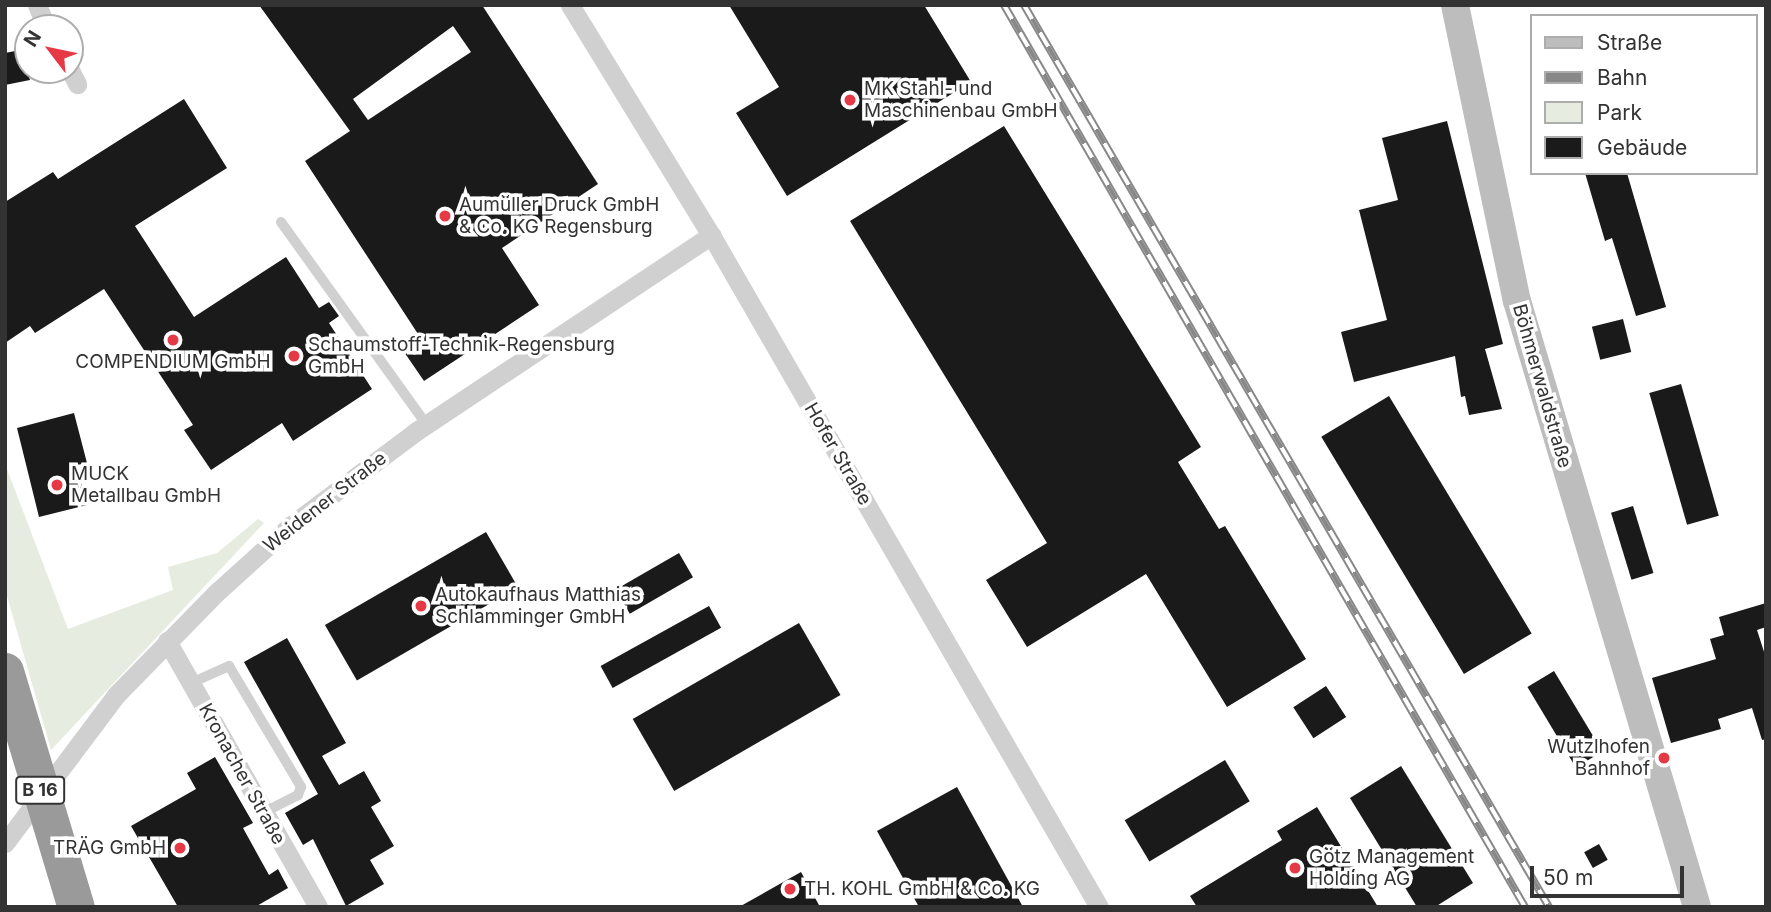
<!DOCTYPE html>
<meta charset="utf-8">
<style>
body{margin:0}
#map{position:relative;width:1771px;height:912px;overflow:hidden;background:#fff;font-family:Inter,sans-serif}
div>[style]{position:absolute}
[style*='--x']{left:calc(var(--x)*1px);top:calc(var(--y)*1px);width:calc(var(--w)*1px);rotate:calc(var(--a)*1deg)}
.green>*{inset:0;background:#e6ecdf}
.building>*{inset:0;background:#1a1a1a;transform-origin:0 0}
.lane>*{height:10px;margin:-5px;padding:0 5px;transform-origin:5px;border-radius:5px;background:#d0d0d0}
.street>*{height:19px;margin:-9.5px;padding:0 9.5px;transform-origin:9.5px;border-radius:9.5px;background:#d0d0d0}
.secondary>*{height:28px;margin:-14px;padding:0 14px;transform-origin:14px;border-radius:14px;background:#bdbdbd}
.highway>*{height:37px;margin:-18.5px;padding:0 18.5px;transform-origin:18.5px;border-radius:18.5px;background:#9a9a9a}
.rail>*{height:8px;margin-top:-4px;transform-origin:0;background:repeating-linear-gradient(90deg,#fff 0 16px,#888 0 32px);box-sizing:border-box;border-block:2px solid #888}
.dots>*{width:19px;height:19px;translate:-50% -50%;box-sizing:border-box;border:4px solid #fff;border-radius:50%}
span{translate:-50% -50%;white-space:nowrap;text-align:center;line-height:1.15;-webkit-text-stroke:7px #fff;paint-order:stroke}
.shield-label span{padding:2px 5px;background:#fff;border:2px solid;border-radius:5px;-webkit-text-stroke-width:0}
.shield-label{font-size:18px;color:#333;font-weight:700}
.poi-label{font-size:19px;color:#333}
.left{translate:0 -50%;text-align:left}
.right{translate:-100% -50%;text-align:right}
.street-label{font-size:19px;color:#333}
.frame{position:absolute;inset:0;border:7px solid #333;pointer-events:none}
.legend{position:absolute;left:1530px;top:14px;width:228px;height:161px;box-sizing:border-box;background:#fff;border:2px solid #adadad;margin:0;padding:9px 12px;list-style:none;font-size:21px;color:#333}
.legend li{display:flex;align-items:center;gap:14px;height:35px}
.legend b{width:35px;border:2px solid #adadad}
.north{position:absolute;left:14px;top:14px;width:70px;height:70px;box-sizing:border-box;background:#fff;border:2px solid #adadad;border-radius:50%;rotate:302deg;font-size:19px;font-weight:700;line-height:28px;text-align:center;color:#333}
.north::after{content:'';display:block;margin:auto;width:24px;height:32px;background:#e63946;clip-path:polygon(50% 0,100% 100%,50% 72%,0 100%)}
.scale{position:absolute;left:1530px;top:866px;width:154px;height:32px;box-sizing:border-box;border:4px solid #333;border-top:0;padding-left:9px;font-size:21px;line-height:24px;white-space:nowrap;color:#333;-webkit-text-stroke:5px #fff;paint-order:stroke}
</style>
<div id="map">
<div class="green">
<div style="clip-path:polygon(5px 464px,68px 629px,173px 590px,168px 567px,217px 553px,258px 519px,264px 523px,51px 750px,5px 589px)"></div>
</div>
<div class="building">
<div style="clip-path:polygon(evenodd,259px 5px,482px 5px,598px 184px,502px 248px,539px 305px,424px 381px,400px 346px,418px 334px,305px 161px,350px 131px,259px 5px,453px 26px,471px 52px,368px 120px,353px 99px,453px 26px)"></div>
<div style="clip-path:polygon(729px 5px,924px 5px,971px 82px,787px 196px,736px 113px,779px 87px)"></div>
<div style="clip-path:polygon(20px 50px,30px 80px,5px 85px,5px 53px)"></div>
<div style="clip-path:polygon(184px 99px,227px 168px,135px 226px,194px 317px,286px 257px,319px 308px,329px 302px,339px 316px,329px 323px,372px 389px,293px 441px,282px 423px,211px 470px,184px 430px,193px 425px,104px 289px,35px 333px,30px 326px,5px 343px,5px 202px,53px 172px,58px 179px)"></div>
<div style="clip-path:polygon(1447px 121px,1503px 344px,1485px 349px,1502px 409px,1469px 415px,1465px 396px,1461px 397px,1455px 356px,1354px 382px,1341px 332px,1387px 320px,1359px 210px,1398px 200px,1382px 138px)"></div>
<div style="clip-path:polygon(1004px 126px,1201px 447px,1178px 462px,1219px 529px,1225px 526px,1306px 659px,1227px 707px,1146px 574px,1027px 647px,986px 580px,1047px 543px,850px 221px)"></div>
<div style="clip-path:polygon(1585px 173px,1627px 173px,1666px 307px,1636px 316px,1612px 238px,1605px 241px)"></div>
<div style="left:1623px;top:319px;width:34px;height:32px;rotate:76deg"></div>
<div style="left:1681px;top:384px;width:137px;height:33px;rotate:74deg"></div>
<div style="left:1389px;top:396px;width:277px;height:79px;rotate:59deg"></div>
<div style="clip-path:polygon(74px 413px,87px 463px,77px 465px,87px 505px,39px 517px,17px 428px)"></div>
<div style="left:1633px;top:506px;width:70px;height:23px;rotate:73deg"></div>
<div style="left:486px;top:532px;width:64px;height:186px;rotate:60deg"></div>
<div style="left:679px;top:553px;width:28px;height:73px;rotate:60deg"></div>
<div style="clip-path:polygon(1766px 603px,1766px 627px,1757px 630px,1766px 658px,1766px 739px,1762px 740px,1752px 708px,1718px 719px,1721px 729px,1671px 743px,1652px 678px,1716px 659px,1710px 639px,1724px 635px,1719px 617px)"></div>
<div style="left:709px;top:606px;width:25px;height:124px;rotate:61deg"></div>
<div style="left:799px;top:623px;width:83px;height:192px;rotate:60deg"></div>
<div style="clip-path:polygon(287px 638px,346px 743px,322px 756px,339px 785px,364px 771px,381px 801px,371px 807px,394px 846px,370px 860px,384px 884px,346px 906px,313px 839px,303px 845px,285px 813px,318px 794px,244px 662px)"></div>
<div style="left:1554px;top:671px;width:94px;height:31px;rotate:59deg"></div>
<div style="left:1326px;top:686px;width:37px;height:39px;rotate:57deg"></div>
<div style="clip-path:polygon(215px 757px,253px 823px,243px 828px,269px 875px,278px 869px,288px 888px,255px 907px,178px 907px,131px 826px,196px 789px,187px 773px)"></div>
<div style="left:1225px;top:760px;width:48px;height:117px;rotate:59deg"></div>
<div style="clip-path:polygon(1401px 766px,1473px 883px,1435px 907px,1417px 907px,1350px 798px)"></div>
<div style="clip-path:polygon(957px 787px,1023px 907px,919px 907px,877px 831px)"></div>
<div style="clip-path:polygon(1317px 807px,1378px 907px,1197px 907px,1190px 896px,1282px 840px,1277px 831px)"></div>
<div style="left:1599px;top:844px;width:18px;height:17px;rotate:61deg"></div>
<div style="clip-path:polygon(801px 872px,820px 907px,739px 907px)"></div>
</div>
<div class="lane">
<div style="--x:281;--y:222;--w:249;--a:54.3"></div>
<div style="--x:191;--y:683;--w:42;--a:-24.1"></div>
<div style="--x:229;--y:666;--w:141;--a:59.2"></div>
<div style="--x:301;--y:787;--w:9;--a:111"></div>
<div style="--x:298;--y:795;--w:38;--a:153"></div>
</div>
<div class="street">
<div style="--x:37;--y:5;--w:25;--a:67"></div>
<div style="--x:570;--y:5;--w:270;--a:58.5"></div>
<div style="--x:711;--y:235;--w:776;--a:60"></div>
<div style="--x:70;--y:70;--w:16;--a:63"></div>
<div style="--x:167;--y:641;--w:306;--a:60.4"></div>
<div style="--x:5;--y:843;--w:185;--a:-53.1"></div>
<div style="--x:116;--y:695;--w:144;--a:-45.6"></div>
<div style="--x:217;--y:592;--w:98;--a:-42.1"></div>
<div style="--x:290;--y:526;--w:156;--a:-36.9"></div>
<div style="--x:415;--y:432;--w:356;--a:-33.6"></div>
</div>
<div class="secondary">
<div style="--x:1455;--y:5;--w:302;--a:78.2"></div>
<div style="--x:1517;--y:301;--w:632;--a:73.46"></div>
</div>
<div class="highway">
<div style="--x:5;--y:671;--w:246;--a:73.3"></div>
</div>
<div class="rail">
<div style="--x:1004;--y:5;--w:1042;--a:59.99"></div>
<div style="--x:1024;--y:5;--w:1044;--a:59.8"></div>
</div>
<div class="dots">
<div style="left:850px;top:100px;background:#e63946"></div>
<div style="left:445px;top:216px;background:#e63946"></div>
<div style="left:173px;top:340px;background:#e63946"></div>
<div style="left:294px;top:356px;background:#e63946"></div>
<div style="left:57px;top:485px;background:#e63946"></div>
<div style="left:421px;top:606px;background:#e63946"></div>
<div style="left:1664px;top:758px;background:#e63946"></div>
<div style="left:180px;top:848px;background:#e63946"></div>
<div style="left:1295px;top:868px;background:#e63946"></div>
<div style="left:790px;top:889px;background:#e63946"></div>
</div>
<div class="shield-label">
<span style="left:40px;top:790px">B 16</span>
</div>
<div class="poi-label">
<span class="left" style="left:864px;top:100px">MK Stahl- und<br>Maschinenbau GmbH</span>
<span class="left" style="left:459px;top:216px">Aumüller Druck GmbH<br>&amp; Co. KG Regensburg</span>
<span class="left" style="left:308px;top:356px">Schaumstoff-Technik-Regensburg<br>GmbH</span>
<span style="left:173px;top:362px">COMPENDIUM GmbH</span>
<span class="left" style="left:71px;top:485px">MUCK<br>Metallbau GmbH</span>
<span class="left" style="left:435px;top:606px">Autokaufhaus Matthias<br>Schlamminger GmbH</span>
<span class="right" style="left:1650px;top:758px">Wutzlhofen<br>Bahnhof</span>
<span class="right" style="left:166px;top:848px">TRÄG GmbH</span>
<span class="left" style="left:1309px;top:868px">Götz Management<br>Holding AG</span>
<span class="left" style="left:804px;top:889px">TH. KOHL GmbH &amp; Co. KG</span>
</div>
<div class="street-label">
<span style="left:1542px;top:386px;rotate:74deg">Böhmerwaldstraße</span>
<span style="left:838px;top:454px;rotate:60deg">Hofer Straße</span>
<span style="left:325px;top:502px;rotate:-38deg">Weidener Straße</span>
<span style="left:242px;top:774px;rotate:61deg">Kronacher Straße</span>
</div>
<div class="frame"></div>
<ul class="legend">
<li><b style="height:9px;background:#bdbdbd"></b>Straße</li>
<li><b style="height:9px;background:#888"></b>Bahn</li>
<li><b style="height:19px;background:#e6ecdf"></b>Park</li>
<li><b style="height:19px;background:#1a1a1a"></b>Gebäude</li>
</ul>
<div class="north">N</div>
<div class="scale">50 m</div>
</div>
